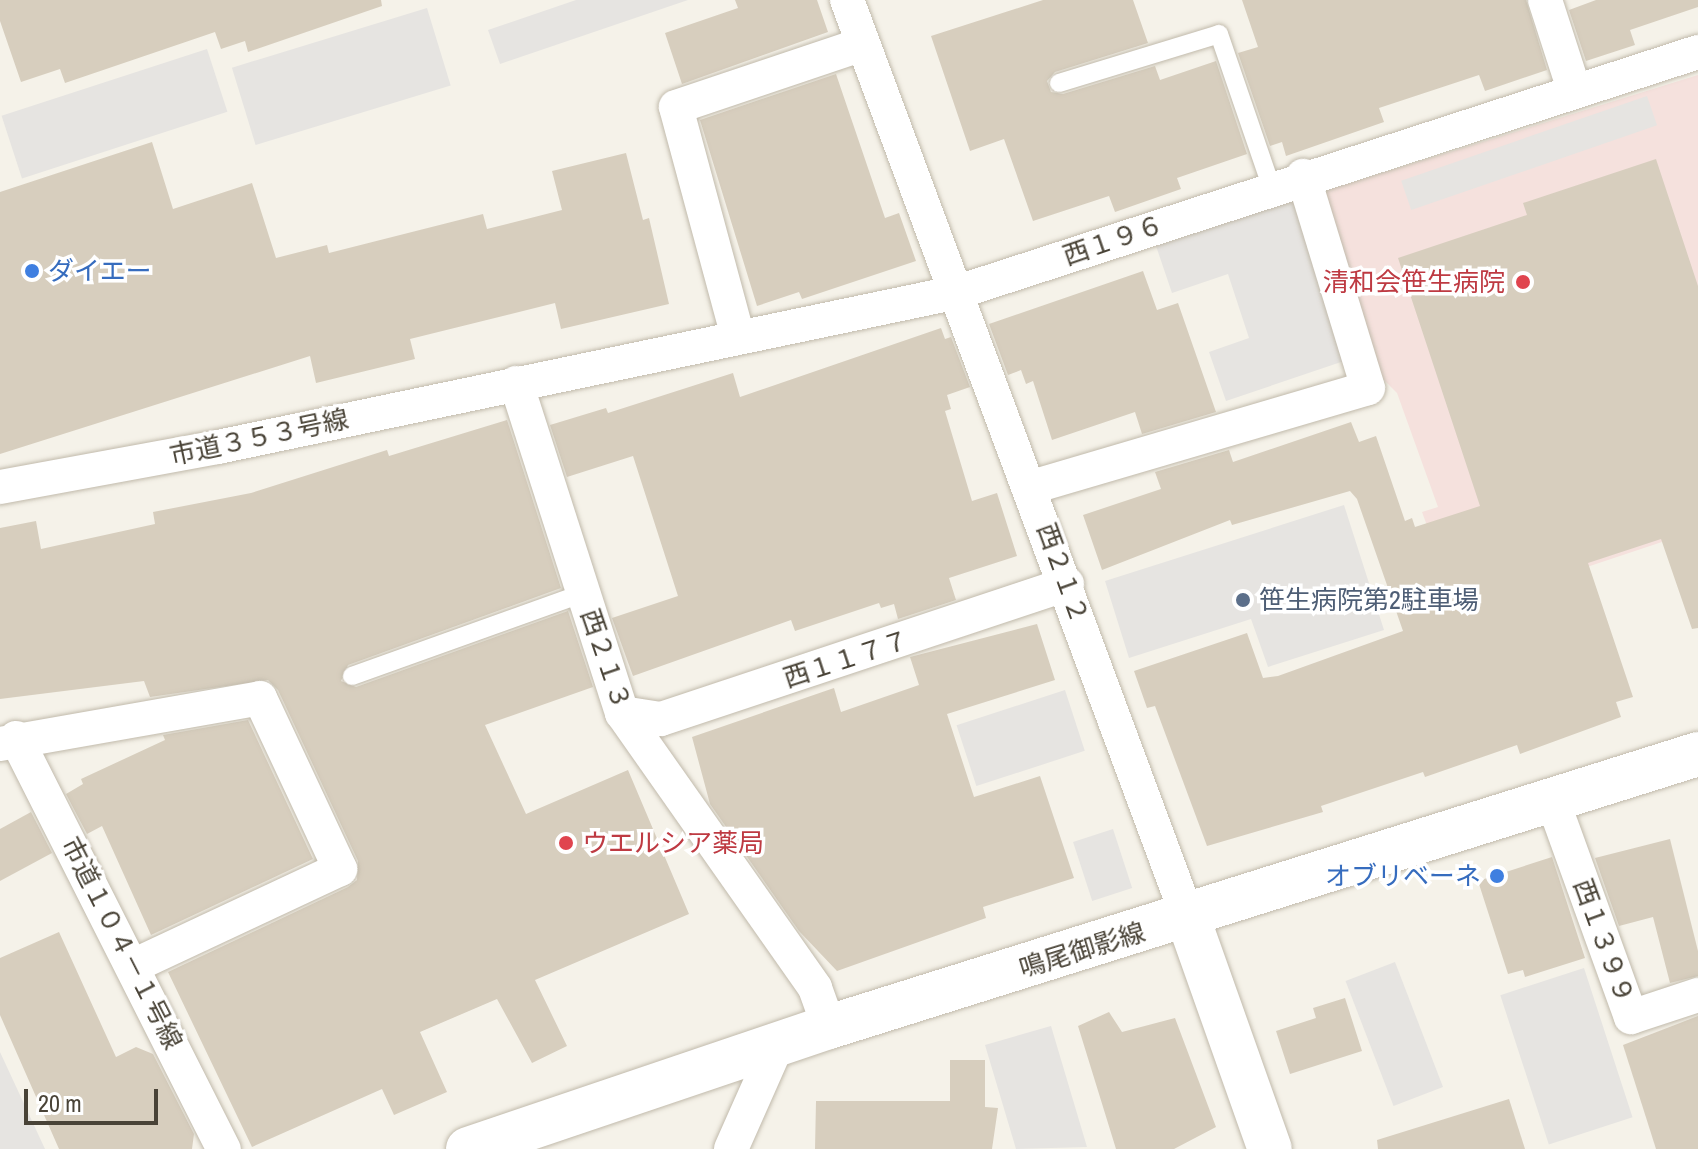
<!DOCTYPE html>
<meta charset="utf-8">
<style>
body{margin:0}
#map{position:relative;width:1698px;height:1149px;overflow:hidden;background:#f5f2e9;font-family:"Archivo Narrow","Noto Sans JP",sans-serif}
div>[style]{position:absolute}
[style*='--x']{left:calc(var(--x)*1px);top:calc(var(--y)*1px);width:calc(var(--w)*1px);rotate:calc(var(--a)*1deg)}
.medical>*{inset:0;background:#f5e1dd}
.parking>*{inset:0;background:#e6e4e1;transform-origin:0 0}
.building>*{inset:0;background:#d7cebe}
.roads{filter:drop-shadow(0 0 2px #c1baab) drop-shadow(0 0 2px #c1baab)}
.service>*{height:18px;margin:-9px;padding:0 9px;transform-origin:9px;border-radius:9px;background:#fff}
.minor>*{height:34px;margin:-17px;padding:0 17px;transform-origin:17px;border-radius:17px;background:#fff}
.tertiary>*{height:44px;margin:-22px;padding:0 22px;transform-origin:22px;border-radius:22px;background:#fff}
.dots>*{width:22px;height:22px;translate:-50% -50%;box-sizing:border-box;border:4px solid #fff;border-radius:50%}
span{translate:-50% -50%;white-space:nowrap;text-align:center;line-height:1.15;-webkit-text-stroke:7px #fff;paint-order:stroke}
.street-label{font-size:26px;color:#494337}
.shop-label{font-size:26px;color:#366cbe}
.left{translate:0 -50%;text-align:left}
.right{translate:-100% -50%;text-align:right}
.health-label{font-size:26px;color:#be3a42}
.service-label{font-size:26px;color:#4e5e75}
.scale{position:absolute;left:24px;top:1089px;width:134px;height:36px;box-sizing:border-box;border:4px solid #494337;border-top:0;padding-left:10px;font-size:24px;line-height:28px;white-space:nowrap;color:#494337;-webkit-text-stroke:6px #fff;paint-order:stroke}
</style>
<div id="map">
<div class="medical">
<div style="clip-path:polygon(1698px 75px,1698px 530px,1458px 610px,1422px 512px,1438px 507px,1397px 393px,1377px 373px,1321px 192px)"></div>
</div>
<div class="parking">
<div style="clip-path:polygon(576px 0,688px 0,500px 64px,488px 30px)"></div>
<div style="left:427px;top:8px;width:81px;height:204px;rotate:73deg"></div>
<div style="left:207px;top:49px;width:66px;height:216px;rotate:72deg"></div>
<div style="left:1647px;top:96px;width:31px;height:260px;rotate:71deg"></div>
<div style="clip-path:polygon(1293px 200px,1347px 360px,1226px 401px,1209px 352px,1249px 338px,1228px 274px,1172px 293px,1156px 246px)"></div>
<div style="clip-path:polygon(1344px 505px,1384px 630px,1268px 667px,1251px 619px,1129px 658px,1105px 581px)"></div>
<div style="left:1065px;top:690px;width:64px;height:114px;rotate:72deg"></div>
<div style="left:1113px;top:829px;width:62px;height:42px;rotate:72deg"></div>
<div style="left:1395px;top:962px;width:134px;height:53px;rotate:69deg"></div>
<div style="left:1584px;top:968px;width:157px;height:88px;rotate:72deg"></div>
<div style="clip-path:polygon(1051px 1026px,1087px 1147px,1016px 1149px,985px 1045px)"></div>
<div style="clip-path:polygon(0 1052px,45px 1149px,0 1149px)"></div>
</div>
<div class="building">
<div style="clip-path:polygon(0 0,381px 0,382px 6px,248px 52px,245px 41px,221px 49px,215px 32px,65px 83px,60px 69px,21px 82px,0 21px)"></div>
<div style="clip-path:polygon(735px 0,817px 0,828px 32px,682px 84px,665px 33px,738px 8px)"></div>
<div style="clip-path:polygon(1043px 0,1133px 0,1148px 43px,1055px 72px,1047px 81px,1051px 92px,1063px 94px,1155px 66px,1160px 80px,1216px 61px,1247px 154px,1177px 178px,1181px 189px,1115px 212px,1109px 196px,1033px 221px,1004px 139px,970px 151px,931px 36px)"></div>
<div style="clip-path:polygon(1242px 0,1526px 0,1547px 70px,1485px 91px,1479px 75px,1379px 108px,1384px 122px,1286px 156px,1282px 142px,1270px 146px,1238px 53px,1258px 47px)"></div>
<div style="clip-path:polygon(1596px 0,1698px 0,1698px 7px,1630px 30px,1635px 45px,1586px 61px,1569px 10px)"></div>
<div style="clip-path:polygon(836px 74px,885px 218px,899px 213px,916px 261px,802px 299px,799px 292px,757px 306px,700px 120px)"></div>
<div style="clip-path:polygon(152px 142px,173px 209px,252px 183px,276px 258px,327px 245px,329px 253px,483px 214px,487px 229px,562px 210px,552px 171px,626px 153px,643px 220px,649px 218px,669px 304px,561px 329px,555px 303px,410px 339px,415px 359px,316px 383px,310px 356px,0 454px,0 192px)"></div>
<div style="clip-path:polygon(1656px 159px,1698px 286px,1698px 628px,1692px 629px,1661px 539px,1588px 563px,1633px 697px,1616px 702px,1621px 717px,1520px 754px,1517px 745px,1425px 777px,1423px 772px,1321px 806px,1323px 812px,1207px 846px,1155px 706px,1147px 708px,1134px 671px,1247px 633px,1263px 678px,1278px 676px,1403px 631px,1357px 499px,1350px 491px,1232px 525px,1230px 520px,1102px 570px,1083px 515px,1161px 489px,1155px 472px,1229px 450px,1233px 462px,1351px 422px,1359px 442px,1376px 436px,1405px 521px,1412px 518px,1415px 527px,1480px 506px,1398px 258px,1527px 215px,1523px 203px)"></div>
<div style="clip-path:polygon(1143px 271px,1157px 310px,1178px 303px,1216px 412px,1142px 434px,1135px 412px,1052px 440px,1033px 381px,1026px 384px,1021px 370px,1008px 375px,989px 324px)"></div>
<div style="clip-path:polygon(941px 328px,945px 339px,951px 337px,970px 387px,947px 395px,951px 409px,945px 411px,972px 501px,997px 493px,1017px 556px,949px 578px,956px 600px,898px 619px,894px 604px,881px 608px,879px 603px,795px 631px,791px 620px,633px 676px,612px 618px,678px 596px,633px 456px,567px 477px,550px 425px,606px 408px,608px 413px,733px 373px,740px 397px)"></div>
<div style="clip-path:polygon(507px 420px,561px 588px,348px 665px,341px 681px,356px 687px,568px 611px,593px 687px,485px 725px,526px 814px,628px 770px,689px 914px,535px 980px,567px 1046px,532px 1063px,497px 999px,420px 1032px,447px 1092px,394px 1115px,382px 1089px,252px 1147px,168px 972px,348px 887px,357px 880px,358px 861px,278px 690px,268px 680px,150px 697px,144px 681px,0 699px,0 528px,36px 521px,41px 549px,155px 524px,153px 512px,251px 493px,387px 450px,389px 456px)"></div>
<div style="clip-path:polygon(1037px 624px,1055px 680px,947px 714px,974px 797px,1040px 776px,1074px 878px,983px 907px,986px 918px,837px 971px,799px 931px,710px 804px,692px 737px,834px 688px,841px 712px,919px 685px,910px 657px)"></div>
<div style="clip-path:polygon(248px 720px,313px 859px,151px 935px,102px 826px,87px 834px,66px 794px,83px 784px,81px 779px,165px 740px,163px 735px)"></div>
<div style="clip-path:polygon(31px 812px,52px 853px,0 881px,0 829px)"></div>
<div style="clip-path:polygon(1670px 839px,1698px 951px,1698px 976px,1670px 983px,1653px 917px,1619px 926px,1595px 858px)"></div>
<div style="clip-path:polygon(1552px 857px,1585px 958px,1525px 977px,1523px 970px,1508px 974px,1478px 881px)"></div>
<div style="clip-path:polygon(59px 932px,116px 1057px,136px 1047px,153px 1054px,194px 1134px,192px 1149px,59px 1149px,0 1015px,0 958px)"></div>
<div style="clip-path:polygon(1345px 998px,1362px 1051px,1290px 1074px,1276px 1031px,1316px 1018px,1313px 1008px)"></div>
<div style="clip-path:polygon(1109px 1012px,1122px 1032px,1175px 1018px,1216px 1127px,1174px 1149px,1116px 1149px,1078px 1026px)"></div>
<div style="clip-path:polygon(1698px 1016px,1698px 1149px,1656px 1149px,1623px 1045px)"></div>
<div style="clip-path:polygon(950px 1060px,985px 1060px,985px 1107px,998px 1108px,992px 1149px,815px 1149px,816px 1101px,950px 1101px)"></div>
<div style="clip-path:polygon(1509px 1099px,1525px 1149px,1378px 1149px,1377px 1140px)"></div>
</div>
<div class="roads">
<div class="service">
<div style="--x:1059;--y:83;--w:167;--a:-17"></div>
<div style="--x:1219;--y:34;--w:161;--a:71.1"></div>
<div style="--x:352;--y:676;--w:246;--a:-19.7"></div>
</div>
<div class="minor">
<div style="--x:847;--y:0;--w:979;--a:69.62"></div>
<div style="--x:1545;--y:0;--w:95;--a:72.1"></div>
<div style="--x:738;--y:337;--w:238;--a:-105.1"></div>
<div style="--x:676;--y:107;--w:197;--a:-18.6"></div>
<div style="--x:516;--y:383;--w:347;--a:72.2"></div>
<div style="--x:622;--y:713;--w:336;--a:54.9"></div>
<div style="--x:815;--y:988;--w:41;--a:70.3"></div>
<div style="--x:0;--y:487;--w:222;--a:-10.4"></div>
<div style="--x:218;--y:447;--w:756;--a:-11.83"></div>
<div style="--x:958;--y:292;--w:778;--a:-17.97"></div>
<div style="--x:1032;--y:487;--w:350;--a:-16.4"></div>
<div style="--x:1368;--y:388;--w:222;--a:-107"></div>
<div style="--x:622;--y:713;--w:39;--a:9"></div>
<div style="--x:661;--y:719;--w:428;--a:-18.4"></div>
<div style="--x:16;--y:738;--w:461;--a:63.2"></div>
<div style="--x:0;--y:744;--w:264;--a:-10"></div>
<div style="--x:260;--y:698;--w:189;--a:64.9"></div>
<div style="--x:340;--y:869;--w:226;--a:154.9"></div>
<div style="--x:1552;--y:799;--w:232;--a:70.1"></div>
<div style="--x:1631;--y:1017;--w:71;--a:-18.2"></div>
<div style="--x:731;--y:1149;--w:114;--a:-66.1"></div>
</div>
<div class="tertiary">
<div style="--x:1188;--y:918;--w:245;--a:70.5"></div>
<div style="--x:468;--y:1149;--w:381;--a:-18.7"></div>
<div style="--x:829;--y:1027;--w:911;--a:-17.44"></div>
</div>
</div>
<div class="dots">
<div style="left:32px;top:271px;background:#3f7fe0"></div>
<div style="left:1523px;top:282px;background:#e0444e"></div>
<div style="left:1243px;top:600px;background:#5c6f8a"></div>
<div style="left:566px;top:843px;background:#e0444e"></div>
<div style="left:1497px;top:876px;background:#3f7fe0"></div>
</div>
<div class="street-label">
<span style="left:1113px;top:240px;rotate:-19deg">西１９６</span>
<span style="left:259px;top:437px;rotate:-12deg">市道３５３号線</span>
<span style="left:1063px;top:573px;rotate:70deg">西２１２</span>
<span style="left:606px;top:659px;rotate:71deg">西２１３</span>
<span style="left:846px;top:659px;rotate:-18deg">西１１７７</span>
<span style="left:1604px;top:941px;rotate:70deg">西１３９９</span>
<span style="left:122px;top:943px;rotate:63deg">市道１０４－１号線</span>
<span style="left:1082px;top:950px;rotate:-17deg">鳴尾御影線</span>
</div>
<div class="shop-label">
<span class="left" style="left:48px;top:271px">ダイエー</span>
<span class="right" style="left:1481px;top:876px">オブリベーネ</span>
</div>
<div class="health-label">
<span class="right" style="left:1505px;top:282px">清和会笹生病院</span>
<span class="left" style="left:582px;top:843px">ウエルシア薬局</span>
</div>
<div class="service-label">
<span class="left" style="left:1259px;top:600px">笹生病院第2駐車場</span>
</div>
<div class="scale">20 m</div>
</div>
